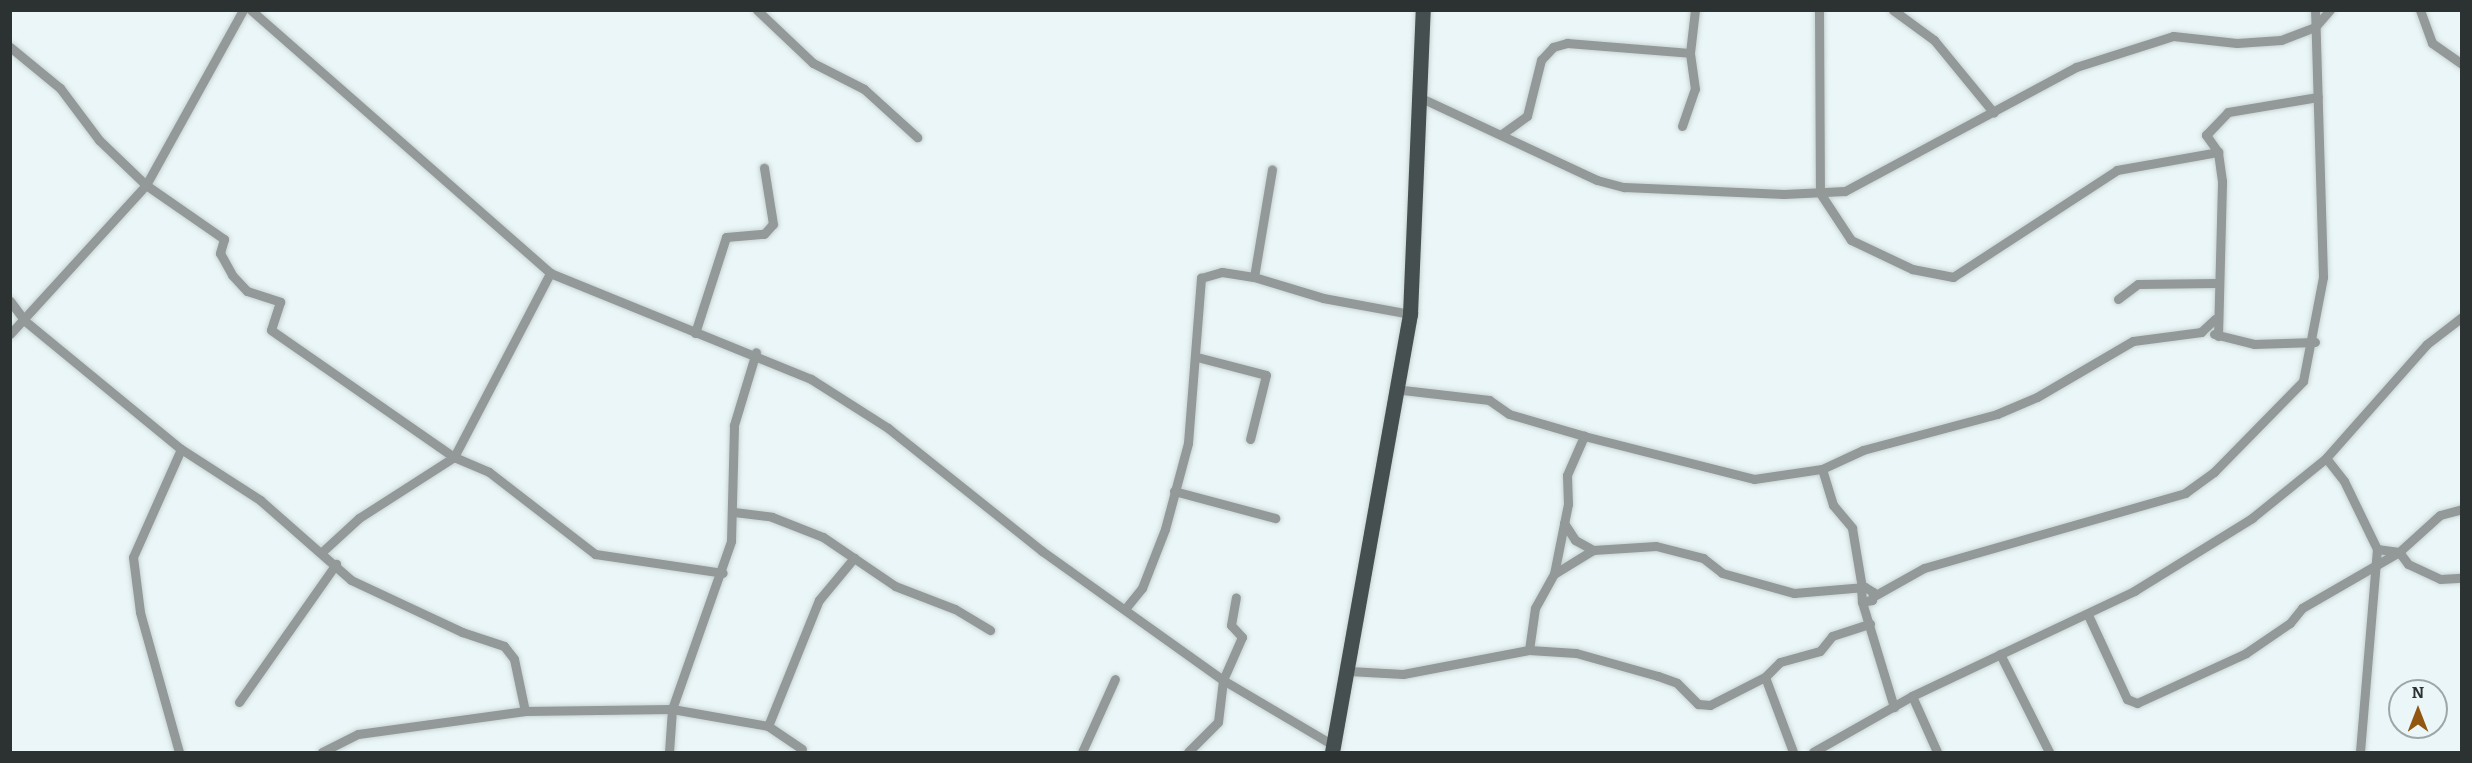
<!DOCTYPE html>
<style>
body{margin:0}
#map{position:relative;width:2472px;height:763px;overflow:hidden;background:#eaf6f7;font-family:Bitter,serif}
div>[style]{position:absolute}
[style*='--x']{left:calc(var(--x)*1px);top:calc(var(--y)*1px);width:calc(var(--w)*1px);rotate:calc(var(--a)*1deg)}
.roads{filter:drop-shadow(0 0 2px #c8d3d3) drop-shadow(0 0 2px #c8d3d3)}
.street>*{height:9px;margin:-4.5px;padding:0 4.5px;transform-origin:4.5px;border-radius:4.5px;background:#939898}
.primary>*{height:15px;margin:-7.5px;padding:0 7.5px;transform-origin:7.5px;border-radius:7.5px;background:#464f4f}
span{translate:-50% -50%;white-space:nowrap;text-align:center;line-height:1.15;-webkit-text-stroke:4.5px #eaf6f7;paint-order:stroke}
.frame{position:absolute;inset:0;border:12px solid #2c3131;pointer-events:none}
.north{position:absolute;left:2388px;top:679px;width:60px;height:60px;box-sizing:border-box;background:#eaf6f7;border:2px solid #9ea7a8;border-radius:50%;rotate:0deg;font-size:16px;font-weight:700;line-height:24px;text-align:center;color:#2c3131}
.north::after{content:'';display:block;margin:auto;width:21px;height:27px;background:#905612;clip-path:polygon(50% 0,100% 100%,50% 72%,0 100%)}
</style>
<div id="map">
<div class="roads">
<div class="street">
<div style="--x:251;--y:10;--w:398;--a:41.3"></div>
<div style="--x:550;--y:273;--w:282;--a:22.1"></div>
<div style="--x:811;--y:379;--w:91;--a:32.5"></div>
<div style="--x:888;--y:428;--w:197;--a:38.6"></div>
<div style="--x:1042;--y:551;--w:222;--a:35.5"></div>
<div style="--x:1223;--y:680;--w:128;--a:30.6"></div>
<div style="--x:757;--y:10;--w:77;--a:43.4"></div>
<div style="--x:813;--y:63;--w:57;--a:27"></div>
<div style="--x:864;--y:89;--w:72;--a:42.2"></div>
<div style="--x:1819;--y:10;--w:183;--a:89.7"></div>
<div style="--x:1820;--y:193;--w:56;--a:56.6"></div>
<div style="--x:1851;--y:240;--w:68;--a:25.4"></div>
<div style="--x:1912;--y:269;--w:42;--a:11"></div>
<div style="--x:1953;--y:277;--w:196;--a:-33.1"></div>
<div style="--x:2117;--y:170;--w:103;--a:-10.1"></div>
<div style="--x:1893;--y:10;--w:51;--a:36.2"></div>
<div style="--x:1934;--y:40;--w:94;--a:50.6"></div>
<div style="--x:2420;--y:10;--w:35;--a:70"></div>
<div style="--x:2432;--y:43;--w:37;--a:35"></div>
<div style="--x:10;--y:47;--w:65;--a:39.4"></div>
<div style="--x:60;--y:88;--w:65;--a:53.1"></div>
<div style="--x:99;--y:140;--w:65;--a:43.8"></div>
<div style="--x:146;--y:185;--w:95;--a:34.7"></div>
<div style="--x:224;--y:239;--w:15;--a:106"></div>
<div style="--x:220;--y:253;--w:25;--a:61"></div>
<div style="--x:232;--y:275;--w:22;--a:47"></div>
<div style="--x:247;--y:291;--w:35;--a:18"></div>
<div style="--x:280;--y:302;--w:29;--a:108"></div>
<div style="--x:271;--y:330;--w:223;--a:34.8"></div>
<div style="--x:454;--y:457;--w:38;--a:23"></div>
<div style="--x:489;--y:472;--w:134;--a:37.7"></div>
<div style="--x:595;--y:554;--w:129;--a:8.4"></div>
<div style="--x:1419;--y:97;--w:196;--a:25"></div>
<div style="--x:1597;--y:180;--w:28;--a:15"></div>
<div style="--x:1624;--y:187;--w:160;--a:2.5"></div>
<div style="--x:1784;--y:194;--w:61;--a:-2.8"></div>
<div style="--x:1845;--y:191;--w:262;--a:-28.2"></div>
<div style="--x:2076;--y:67;--w:102;--a:-17.7"></div>
<div style="--x:2173;--y:36;--w:64;--a:6.2"></div>
<div style="--x:2237;--y:43;--w:44;--a:-3.9"></div>
<div style="--x:2281;--y:40;--w:36;--a:-21"></div>
<div style="--x:2315;--y:27;--w:23;--a:-49"></div>
<div style="--x:1682;--y:126;--w:39;--a:-71"></div>
<div style="--x:1695;--y:89;--w:36;--a:-98"></div>
<div style="--x:1690;--y:53;--w:43;--a:-83.4"></div>
<div style="--x:1502;--y:134;--w:31;--a:-36"></div>
<div style="--x:1527;--y:116;--w:58;--a:-76"></div>
<div style="--x:1541;--y:60;--w:18;--a:-47"></div>
<div style="--x:1553;--y:47;--w:15;--a:-16"></div>
<div style="--x:1567;--y:43;--w:123;--a:4.6"></div>
<div style="--x:1254;--y:277;--w:109;--a:-80.5"></div>
<div style="--x:2118;--y:299;--w:25;--a:-37"></div>
<div style="--x:2138;--y:284;--w:78;--a:-0.7"></div>
<div style="--x:10;--y:301;--w:25;--a:53"></div>
<div style="--x:25;--y:321;--w:202;--a:39.4"></div>
<div style="--x:181;--y:449;--w:94;--a:32.8"></div>
<div style="--x:260;--y:500;--w:121;--a:41.3"></div>
<div style="--x:351;--y:580;--w:123;--a:25.1"></div>
<div style="--x:462;--y:632;--w:44;--a:18.4"></div>
<div style="--x:504;--y:646;--w:16;--a:52"></div>
<div style="--x:514;--y:659;--w:53;--a:78.1"></div>
<div style="--x:695;--y:333;--w:101;--a:-72.1"></div>
<div style="--x:726;--y:237;--w:38;--a:-5"></div>
<div style="--x:764;--y:234;--w:13;--a:-48"></div>
<div style="--x:773;--y:224;--w:57;--a:-99.1"></div>
<div style="--x:10;--y:334;--w:202;--a:-47.6"></div>
<div style="--x:146;--y:185;--w:200;--a:-61"></div>
<div style="--x:2214;--y:334;--w:41;--a:14"></div>
<div style="--x:2254;--y:344;--w:61;--a:-1.9"></div>
<div style="--x:2218;--y:336;--w:155;--a:-88.5"></div>
<div style="--x:2222;--y:181;--w:29;--a:-98"></div>
<div style="--x:2218;--y:152;--w:21;--a:-125"></div>
<div style="--x:2206;--y:135;--w:32;--a:-46"></div>
<div style="--x:2228;--y:112;--w:91;--a:-9.5"></div>
<div style="--x:1197;--y:357;--w:71;--a:14.6"></div>
<div style="--x:1266;--y:375;--w:66;--a:104"></div>
<div style="--x:1394;--y:389;--w:96;--a:6.6"></div>
<div style="--x:1489;--y:400;--w:24;--a:35"></div>
<div style="--x:1509;--y:414;--w:78;--a:16.3"></div>
<div style="--x:1584;--y:436;--w:175;--a:14.2"></div>
<div style="--x:1754;--y:479;--w:69;--a:-8.4"></div>
<div style="--x:1822;--y:469;--w:45;--a:-24.9"></div>
<div style="--x:1863;--y:450;--w:139;--a:-15"></div>
<div style="--x:1997;--y:414;--w:43;--a:-23"></div>
<div style="--x:2037;--y:397;--w:111;--a:-30.3"></div>
<div style="--x:2133;--y:341;--w:69;--a:-7.5"></div>
<div style="--x:2201;--y:332;--w:19;--a:-43"></div>
<div style="--x:2326;--y:458;--w:29;--a:52"></div>
<div style="--x:2344;--y:481;--w:76;--a:64.1"></div>
<div style="--x:2377;--y:549;--w:204;--a:94.8"></div>
<div style="--x:1822;--y:469;--w:38;--a:73"></div>
<div style="--x:1833;--y:505;--w:30;--a:50"></div>
<div style="--x:1852;--y:528;--w:61;--a:80.5"></div>
<div style="--x:1174;--y:491;--w:105;--a:15"></div>
<div style="--x:734;--y:512;--w:38;--a:7"></div>
<div style="--x:772;--y:517;--w:55;--a:21.4"></div>
<div style="--x:823;--y:537;--w:87;--a:34.2"></div>
<div style="--x:895;--y:586;--w:64;--a:21"></div>
<div style="--x:955;--y:609;--w:41;--a:31"></div>
<div style="--x:1564;--y:523;--w:20;--a:57"></div>
<div style="--x:1575;--y:540;--w:21;--a:29"></div>
<div style="--x:2377;--y:549;--w:22;--a:8"></div>
<div style="--x:2399;--y:552;--w:15;--a:53"></div>
<div style="--x:2408;--y:564;--w:35;--a:25"></div>
<div style="--x:2440;--y:579;--w:22;--a:-3"></div>
<div style="--x:323;--y:551;--w:49;--a:-42.5"></div>
<div style="--x:359;--y:518;--w:113;--a:-32.7"></div>
<div style="--x:454;--y:457;--w:208;--a:-62.4"></div>
<div style="--x:1554;--y:574;--w:46;--a:-31.6"></div>
<div style="--x:1593;--y:550;--w:63;--a:-3.6"></div>
<div style="--x:1656;--y:546;--w:49;--a:14.3"></div>
<div style="--x:1703;--y:558;--w:24;--a:38"></div>
<div style="--x:1722;--y:573;--w:75;--a:15.5"></div>
<div style="--x:1794;--y:593;--w:71;--a:-4.8"></div>
<div style="--x:1865;--y:587;--w:9;--a:32"></div>
<div style="--x:1873;--y:592;--w:8;--a:97"></div>
<div style="--x:1872;--y:600;--w:10;--a:169"></div>
<div style="--x:1862;--y:602;--w:13;--a:-94"></div>
<div style="--x:1874;--y:596;--w:57;--a:-29.2"></div>
<div style="--x:1924;--y:568;--w:272;--a:-16"></div>
<div style="--x:2185;--y:493;--w:36;--a:-36"></div>
<div style="--x:2214;--y:472;--w:127;--a:-45.6"></div>
<div style="--x:2303;--y:381;--w:106;--a:-79.1"></div>
<div style="--x:2323;--y:277;--w:267;--a:-91.7"></div>
<div style="--x:1862;--y:602;--w:110;--a:73.1"></div>
<div style="--x:1125;--y:609;--w:27;--a:-51"></div>
<div style="--x:1142;--y:588;--w:63;--a:-68.7"></div>
<div style="--x:1165;--y:529;--w:89;--a:-75"></div>
<div style="--x:1188;--y:443;--w:166;--a:-85.5"></div>
<div style="--x:1201;--y:278;--w:22;--a:-16"></div>
<div style="--x:1222;--y:272;--w:32;--a:9"></div>
<div style="--x:1254;--y:277;--w:72;--a:16.9"></div>
<div style="--x:1323;--y:298;--w:88;--a:10.4"></div>
<div style="--x:2088;--y:615;--w:93;--a:65.1"></div>
<div style="--x:2127;--y:699;--w:11;--a:22"></div>
<div style="--x:2137;--y:703;--w:120;--a:-24.6"></div>
<div style="--x:2246;--y:653;--w:53;--a:-34.3"></div>
<div style="--x:2290;--y:623;--w:19;--a:-51"></div>
<div style="--x:2302;--y:608;--w:112;--a:-30"></div>
<div style="--x:2399;--y:552;--w:55;--a:-42.1"></div>
<div style="--x:2440;--y:515;--w:23;--a:-15"></div>
<div style="--x:1529;--y:650;--w:42;--a:-81.9"></div>
<div style="--x:1535;--y:608;--w:39;--a:-61"></div>
<div style="--x:1554;--y:574;--w:71;--a:-78.7"></div>
<div style="--x:1568;--y:504;--w:29;--a:-92"></div>
<div style="--x:1567;--y:475;--w:43;--a:-66.4"></div>
<div style="--x:2000;--y:654;--w:110;--a:63.4"></div>
<div style="--x:1349;--y:671;--w:54;--a:3.2"></div>
<div style="--x:1403;--y:674;--w:128;--a:-10.8"></div>
<div style="--x:1529;--y:650;--w:47;--a:3.7"></div>
<div style="--x:1576;--y:653;--w:85;--a:15.7"></div>
<div style="--x:1658;--y:676;--w:20;--a:20"></div>
<div style="--x:1677;--y:683;--w:30;--a:45"></div>
<div style="--x:1698;--y:704;--w:12;--a:5"></div>
<div style="--x:1710;--y:705;--w:62;--a:-27"></div>
<div style="--x:1765;--y:677;--w:21;--a:-45"></div>
<div style="--x:1780;--y:662;--w:41;--a:-15.4"></div>
<div style="--x:1820;--y:651;--w:19;--a:-51"></div>
<div style="--x:1832;--y:636;--w:40;--a:-18"></div>
<div style="--x:1765;--y:677;--w:80;--a:69.5"></div>
<div style="--x:1912;--y:696;--w:61;--a:65.9"></div>
<div style="--x:239;--y:702;--w:169;--a:-54.9"></div>
<div style="--x:768;--y:726;--w:136;--a:-68"></div>
<div style="--x:819;--y:600;--w:55;--a:-50.2"></div>
<div style="--x:179;--y:752;--w:145;--a:-105.6"></div>
<div style="--x:140;--y:612;--w:55;--a:-97.3"></div>
<div style="--x:133;--y:557;--w:118;--a:-66"></div>
<div style="--x:322;--y:752;--w:40;--a:-26.6"></div>
<div style="--x:358;--y:734;--w:169;--a:-7.8"></div>
<div style="--x:525;--y:711;--w:147;--a:-0.8"></div>
<div style="--x:672;--y:709;--w:97;--a:10"></div>
<div style="--x:768;--y:726;--w:41;--a:34.1"></div>
<div style="--x:669;--y:752;--w:43;--a:-86"></div>
<div style="--x:672;--y:709;--w:178;--a:-70.6"></div>
<div style="--x:731;--y:541;--w:116;--a:-88.5"></div>
<div style="--x:734;--y:425;--w:76;--a:-73.2"></div>
<div style="--x:1082;--y:752;--w:80;--a:-65.7"></div>
<div style="--x:1188;--y:752;--w:42;--a:-45"></div>
<div style="--x:1218;--y:722;--w:42;--a:-83.2"></div>
<div style="--x:1223;--y:680;--w:47;--a:-66.2"></div>
<div style="--x:1242;--y:637;--w:16;--a:-133"></div>
<div style="--x:1231;--y:625;--w:28;--a:-80"></div>
<div style="--x:1813;--y:752;--w:114;--a:-29.5"></div>
<div style="--x:1912;--y:696;--w:246;--a:-25.3"></div>
<div style="--x:2134;--y:591;--w:139;--a:-31.7"></div>
<div style="--x:2252;--y:518;--w:95;--a:-39"></div>
<div style="--x:2326;--y:458;--w:152;--a:-48.5"></div>
<div style="--x:2427;--y:344;--w:44;--a:-37.6"></div>
</div>
<div class="primary">
<div style="--x:1332;--y:752;--w:445;--a:-79.9"></div>
<div style="--x:1410;--y:314;--w:304;--a:-87.6"></div>
</div>
</div>
<div class="frame"></div>
<div class="north">N</div>
</div>
